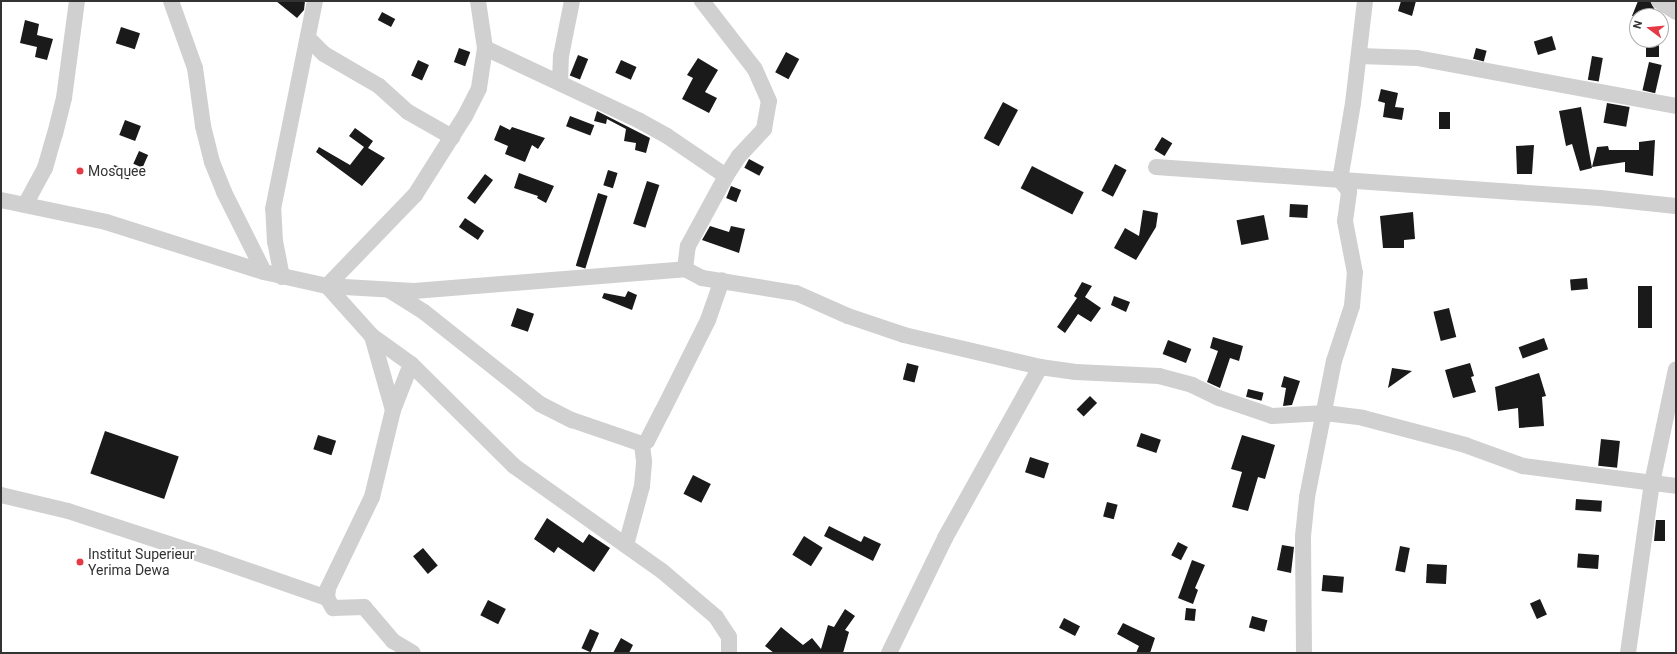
<!DOCTYPE html>
<style>
body{margin:0}
#map{position:relative;width:1677px;height:654px;overflow:hidden;background:#fff;font-family:Roboto,sans-serif}
div>[style]{position:absolute}
[style*='--x']{left:calc(var(--x)*1px);top:calc(var(--y)*1px);width:calc(var(--w)*1px);rotate:calc(var(--a)*1deg)}
.building>*{inset:0;background:#1a1a1a;transform-origin:0 0}
.minor>*{height:16px;margin:-8px;padding:0 8px;transform-origin:8px;border-radius:8px;background:#d0d0d0}
.dots>*{width:11px;height:11px;translate:-50% -50%;box-sizing:border-box;border:2px solid #fff;border-radius:50%}
span{translate:-50% -50%;white-space:nowrap;text-align:center;line-height:1.15;-webkit-text-stroke:4px #fff;paint-order:stroke}
.poi-label{font-size:14px;color:#333}
.left{translate:0 -50%;text-align:left}
.frame{position:absolute;inset:0;border:2px solid #333;pointer-events:none}
.north{position:absolute;left:1629px;top:8px;width:40px;height:40px;box-sizing:border-box;background:#fff;border:1px solid #adadad;border-radius:50%;rotate:286deg;font-size:11px;font-weight:700;line-height:16px;text-align:center;color:#333}
.north::after{content:'';display:block;margin:auto;width:14px;height:18px;background:#e63946;clip-path:polygon(50% 0,100% 100%,50% 72%,0 100%)}
</style>
<div id="map">
<div class="building">
<div style="clip-path:polygon(276px 1px,305px 1px,304px 10px,297px 18px)"></div>
<div style="clip-path:polygon(1401px 1px,1416px 1px,1412px 16px,1398px 11px)"></div>
<div style="clip-path:polygon(1638px 1px,1650px 1px,1655px 10px,1652px 16px,1632px 16px)"></div>
<div style="left:382px;top:12px;width:15px;height:9px;rotate:28deg"></div>
<div style="clip-path:polygon(25px 20px,39px 24px,37px 35px,53px 39px,47px 60px,35px 57px,37px 47px,20px 43px)"></div>
<div style="left:121px;top:27px;width:20px;height:17px;rotate:18deg"></div>
<div style="left:1552px;top:36px;width:14px;height:19px;rotate:73deg"></div>
<div style="left:1646px;top:40px;width:13px;height:17px"></div>
<div style="left:459px;top:48px;width:12px;height:15px;rotate:20deg"></div>
<div style="left:1476px;top:48px;width:11px;height:11px;rotate:15deg"></div>
<div style="left:786px;top:52px;width:15px;height:23px;rotate:28deg"></div>
<div style="left:578px;top:55px;width:11px;height:22px;rotate:22deg"></div>
<div style="left:1592px;top:56px;width:11px;height:24px;rotate:10deg"></div>
<div style="clip-path:polygon(698px 58px,718px 70px,705px 92px,717px 98px,709px 113px,682px 99px,693px 78px,687px 75px)"></div>
<div style="left:418px;top:60px;width:12px;height:17px;rotate:24deg"></div>
<div style="left:621px;top:60px;width:17px;height:14px;rotate:24deg"></div>
<div style="left:1649px;top:62px;width:13px;height:29px;rotate:13deg"></div>
<div style="clip-path:polygon(1381px 89px,1398px 93px,1395px 107px,1404px 108px,1402px 120px,1383px 117px,1385px 103px,1378px 101px)"></div>
<div style="left:1003px;top:102px;width:17px;height:41px;rotate:28deg"></div>
<div style="left:1607px;top:103px;width:23px;height:20px;rotate:10deg"></div>
<div style="clip-path:polygon(1581px 107px,1592px 168px,1580px 171px,1572px 144px,1566px 146px,1559px 111px)"></div>
<div style="clip-path:polygon(597px 111px,650px 138px,646px 153px,635px 150px,636px 143px,624px 141px,626px 129px,607px 119px,606px 124px,594px 121px)"></div>
<div style="left:1439px;top:112px;width:11px;height:17px"></div>
<div style="left:570px;top:116px;width:26px;height:11px;rotate:21deg"></div>
<div style="left:125px;top:120px;width:17px;height:16px;rotate:21deg"></div>
<div style="clip-path:polygon(500px 125px,510px 130px,512px 127px,545px 138px,538px 149px,532px 145px,525px 162px,505px 154px,508px 146px,494px 140px)"></div>
<div style="clip-path:polygon(355px 128px,373px 141px,368px 148px,385px 158px,362px 186px,316px 152px,319px 147px,350px 165px,364px 147px,349px 136px)"></div>
<div style="left:1162px;top:137px;width:12px;height:15px;rotate:31deg"></div>
<div style="clip-path:polygon(1655px 140px,1653px 176px,1625px 172px,1625px 162px,1592px 167px,1597px 147px,1608px 146px,1609px 150px,1639px 150px,1639px 142px)"></div>
<div style="clip-path:polygon(1534px 145px,1532px 174px,1517px 174px,1516px 146px)"></div>
<div style="left:139px;top:151px;width:10px;height:14px;rotate:24deg"></div>
<div style="left:749px;top:159px;width:17px;height:10px;rotate:28deg"></div>
<div style="left:1115px;top:164px;width:13px;height:30px;rotate:27deg"></div>
<div style="left:114px;top:165px;width:18px;height:10px;rotate:16deg"></div>
<div style="left:1032px;top:166px;width:58px;height:25px;rotate:27deg"></div>
<div style="left:608px;top:170px;width:10px;height:16px;rotate:17deg"></div>
<div style="clip-path:polygon(519px 173px,554px 186px,546px 203px,537px 198px,538px 196px,514px 188px)"></div>
<div style="left:485px;top:174px;width:10px;height:30px;rotate:37deg"></div>
<div style="left:647px;top:181px;width:13px;height:45px;rotate:18deg"></div>
<div style="left:731px;top:186px;width:11px;height:13px;rotate:22deg"></div>
<div style="left:598px;top:193px;width:10px;height:76px;rotate:17deg"></div>
<div style="left:1290px;top:204px;width:18px;height:13px;rotate:3deg"></div>
<div style="clip-path:polygon(1143px 210px,1158px 213px,1156px 227px,1136px 260px,1114px 248px,1125px 228px,1139px 236px)"></div>
<div style="clip-path:polygon(1413px 212px,1415px 239px,1404px 240px,1404px 248px,1383px 248px,1380px 216px)"></div>
<div style="left:1264px;top:215px;width:25px;height:28px;rotate:79deg"></div>
<div style="left:465px;top:218px;width:23px;height:11px;rotate:34deg"></div>
<div style="clip-path:polygon(710px 226px,729px 232px,731px 226px,745px 229px,739px 253px,702px 240px)"></div>
<div style="left:1587px;top:278px;width:11px;height:17px;rotate:85deg"></div>
<div style="clip-path:polygon(1082px 282px,1092px 286px,1085px 297px,1101px 308px,1091px 322px,1078px 314px,1065px 333px,1057px 327px,1077px 298px,1074px 296px)"></div>
<div style="left:1638px;top:286px;width:14px;height:42px"></div>
<div style="clip-path:polygon(628px 291px,637px 295px,632px 310px,602px 298px,604px 293px,625px 297px)"></div>
<div style="clip-path:polygon(1114px 296px,1130px 302px,1126px 312px,1111px 305px)"></div>
<div style="left:517px;top:308px;width:18px;height:19px;rotate:19deg"></div>
<div style="left:1449px;top:308px;width:30px;height:16px;rotate:76deg"></div>
<div style="clip-path:polygon(1213px 337px,1243px 346px,1239px 361px,1230px 358px,1220px 388px,1207px 382px,1218px 351px,1210px 348px)"></div>
<div style="left:1544px;top:338px;width:12px;height:27px;rotate:70deg"></div>
<div style="left:1168px;top:340px;width:25px;height:15px;rotate:21deg"></div>
<div style="left:907px;top:363px;width:12px;height:17px;rotate:14deg"></div>
<div style="clip-path:polygon(1470px 363px,1474px 376px,1471px 377px,1476px 392px,1453px 398px,1445px 370px)"></div>
<div style="clip-path:polygon(1392px 368px,1412px 371px,1388px 388px)"></div>
<div style="clip-path:polygon(1539px 373px,1546px 396px,1542px 397px,1544px 426px,1519px 428px,1518px 408px,1498px 411px,1495px 387px)"></div>
<div style="clip-path:polygon(1284px 376px,1300px 381px,1292px 405px,1283px 406px,1286px 388px,1281px 387px)"></div>
<div style="left:1248px;top:389px;width:16px;height:8px;rotate:14deg"></div>
<div style="left:1090px;top:396px;width:10px;height:19px;rotate:45deg"></div>
<div style="left:105px;top:431px;width:78px;height:45px;rotate:19deg"></div>
<div style="left:1141px;top:433px;width:21px;height:14px;rotate:19deg"></div>
<div style="left:318px;top:435px;width:19px;height:15px;rotate:18deg"></div>
<div style="clip-path:polygon(1242px 435px,1275px 445px,1265px 479px,1258px 477px,1248px 511px,1232px 507px,1242px 472px,1231px 469px)"></div>
<div style="left:1601px;top:439px;width:19px;height:27px;rotate:6deg"></div>
<div style="left:1030px;top:457px;width:20px;height:16px;rotate:18deg"></div>
<div style="left:693px;top:475px;width:20px;height:21px;rotate:27deg"></div>
<div style="left:1576px;top:499px;width:26px;height:11px;rotate:4deg"></div>
<div style="left:1107px;top:502px;width:11px;height:15px;rotate:15deg"></div>
<div style="clip-path:polygon(547px 518px,583px 543px,589px 534px,610px 548px,594px 572px,558px 547px,554px 553px,534px 539px)"></div>
<div style="clip-path:polygon(1656px 520px,1665px 520px,1665px 541px,1654px 541px)"></div>
<div style="clip-path:polygon(829px 526px,861px 542px,864px 536px,881px 544px,873px 561px,824px 536px)"></div>
<div style="left:804px;top:536px;width:22px;height:22px;rotate:32deg"></div>
<div style="left:1178px;top:542px;width:11px;height:15px;rotate:27deg"></div>
<div style="clip-path:polygon(1282px 545px,1294px 547px,1291px 573px,1277px 570px)"></div>
<div style="left:1400px;top:546px;width:10px;height:25px;rotate:11deg"></div>
<div style="left:423px;top:548px;width:23px;height:13px;rotate:50deg"></div>
<div style="left:1599px;top:555px;width:14px;height:21px;rotate:94deg"></div>
<div style="clip-path:polygon(1192px 560px,1205px 565px,1195px 588px,1198px 590px,1193px 604px,1178px 598px)"></div>
<div style="left:1427px;top:564px;width:20px;height:19px;rotate:3deg"></div>
<div style="left:1323px;top:575px;width:21px;height:16px;rotate:5deg"></div>
<div style="left:1540px;top:599px;width:17px;height:11px;rotate:66deg"></div>
<div style="left:488px;top:600px;width:20px;height:17px;rotate:27deg"></div>
<div style="left:1186px;top:608px;width:10px;height:12px;rotate:6deg"></div>
<div style="clip-path:polygon(845px 609px,855px 616px,845px 630px,849px 632px,843px 653px,774px 653px,765px 646px,781px 627px,803px 645px,812px 638px,821px 649px,828px 625px,834px 627px)"></div>
<div style="left:1252px;top:616px;width:16px;height:12px;rotate:15deg"></div>
<div style="left:1064px;top:618px;width:18px;height:11px;rotate:27deg"></div>
<div style="clip-path:polygon(1123px 623px,1155px 638px,1150px 653px,1136px 653px,1139px 646px,1117px 634px)"></div>
<div style="left:590px;top:629px;width:10px;height:21px;rotate:24deg"></div>
<div style="clip-path:polygon(621px 638px,633px 645px,629px 653px,613px 653px)"></div>
</div>
<div class="minor">
<div style="--x:171;--y:1;--w:71;--a:70.3"></div>
<div style="--x:195;--y:68;--w:59;--a:82.1"></div>
<div style="--x:203;--y:126;--w:37;--a:76"></div>
<div style="--x:212;--y:162;--w:32;--a:68"></div>
<div style="--x:224;--y:192;--w:89;--a:63.4"></div>
<div style="--x:1659;--y:1;--w:20;--a:33"></div>
<div style="--x:308;--y:38;--w:23;--a:45"></div>
<div style="--x:324;--y:54;--w:64;--a:30.2"></div>
<div style="--x:379;--y:86;--w:39;--a:42"></div>
<div style="--x:408;--y:112;--w:51;--a:29.6"></div>
<div style="--x:485;--y:48;--w:171;--a:25.2"></div>
<div style="--x:640;--y:121;--w:31;--a:29"></div>
<div style="--x:667;--y:136;--w:71;--a:34.1"></div>
<div style="--x:1359;--y:56;--w:58;--a:2"></div>
<div style="--x:1417;--y:58;--w:263;--a:10.5"></div>
<div style="--x:560;--y:83;--w:27;--a:-88"></div>
<div style="--x:561;--y:56;--w:56;--a:-78.7"></div>
<div style="--x:1156;--y:167;--w:445;--a:4"></div>
<div style="--x:1600;--y:198;--w:76;--a:6"></div>
<div style="--x:1340;--y:180;--w:78;--a:-80.4"></div>
<div style="--x:1353;--y:103;--w:103;--a:-83.3"></div>
<div style="--x:1;--y:200;--w:107;--a:11.8"></div>
<div style="--x:106;--y:222;--w:166;--a:17.6"></div>
<div style="--x:264;--y:272;--w:65;--a:12.5"></div>
<div style="--x:327;--y:286;--w:87;--a:3.3"></div>
<div style="--x:414;--y:291;--w:272;--a:-4.6"></div>
<div style="--x:685;--y:269;--w:19;--a:28"></div>
<div style="--x:702;--y:278;--w:95;--a:9.1"></div>
<div style="--x:796;--y:293;--w:57;--a:23.9"></div>
<div style="--x:848;--y:316;--w:59;--a:18.7"></div>
<div style="--x:904;--y:335;--w:140;--a:13.2"></div>
<div style="--x:1040;--y:367;--w:36;--a:8"></div>
<div style="--x:1076;--y:372;--w:83;--a:2.8"></div>
<div style="--x:1159;--y:376;--w:34;--a:15"></div>
<div style="--x:1192;--y:385;--w:30;--a:26"></div>
<div style="--x:1219;--y:398;--w:56;--a:18.8"></div>
<div style="--x:1272;--y:416;--w:53;--a:-3.2"></div>
<div style="--x:1325;--y:413;--w:38;--a:7"></div>
<div style="--x:1363;--y:418;--w:106;--a:14.8"></div>
<div style="--x:1465;--y:445;--w:62;--a:19.9"></div>
<div style="--x:1523;--y:466;--w:154;--a:7.4"></div>
<div style="--x:25;--y:205;--w:42;--a:-61.6"></div>
<div style="--x:45;--y:168;--w:35;--a:-74"></div>
<div style="--x:55;--y:134;--w:37;--a:-76"></div>
<div style="--x:64;--y:98;--w:98;--a:-82.4"></div>
<div style="--x:685;--y:269;--w:23;--a:-83"></div>
<div style="--x:688;--y:246;--w:80;--a:-61.5"></div>
<div style="--x:726;--y:176;--w:24;--a:-57"></div>
<div style="--x:739;--y:156;--w:37;--a:-47"></div>
<div style="--x:764;--y:129;--w:28;--a:-80"></div>
<div style="--x:769;--y:101;--w:36;--a:-114"></div>
<div style="--x:754;--y:68;--w:85;--a:-127.8"></div>
<div style="--x:282;--y:277;--w:36;--a:-101"></div>
<div style="--x:275;--y:242;--w:33;--a:-93"></div>
<div style="--x:273;--y:209;--w:212;--a:-78.6"></div>
<div style="--x:327;--y:286;--w:67;--a:48"></div>
<div style="--x:372;--y:336;--w:48;--a:35.7"></div>
<div style="--x:411;--y:364;--w:145;--a:44.7"></div>
<div style="--x:514;--y:466;--w:181;--a:35.4"></div>
<div style="--x:662;--y:571;--w:71;--a:40.4"></div>
<div style="--x:716;--y:617;--w:24;--a:57"></div>
<div style="--x:729;--y:637;--w:16;--a:90"></div>
<div style="--x:327;--y:286;--w:127;--a:-46"></div>
<div style="--x:415;--y:195;--w:93;--a:-57.7"></div>
<div style="--x:465;--y:116;--w:31;--a:-63"></div>
<div style="--x:479;--y:88;--w:40;--a:-81.5"></div>
<div style="--x:485;--y:48;--w:48;--a:-98.5"></div>
<div style="--x:389;--y:290;--w:41;--a:32.2"></div>
<div style="--x:424;--y:312;--w:148;--a:38.4"></div>
<div style="--x:540;--y:404;--w:36;--a:27"></div>
<div style="--x:572;--y:420;--w:74;--a:18.9"></div>
<div style="--x:642;--y:444;--w:6;--a:-31"></div>
<div style="--x:647;--y:441;--w:33;--a:-63"></div>
<div style="--x:662;--y:412;--w:103;--a:-63.4"></div>
<div style="--x:708;--y:320;--w:42;--a:-70.7"></div>
<div style="--x:372;--y:336;--w:77;--a:74.2"></div>
<div style="--x:1;--y:495;--w:69;--a:13.4"></div>
<div style="--x:68;--y:511;--w:155;--a:18.1"></div>
<div style="--x:215;--y:559;--w:119;--a:19.2"></div>
<div style="--x:327;--y:598;--w:12;--a:59"></div>
<div style="--x:333;--y:608;--w:31;--a:-2"></div>
<div style="--x:364;--y:607;--w:45;--a:49.5"></div>
<div style="--x:393;--y:641;--w:23;--a:31"></div>
<div style="--x:626;--y:545;--w:61;--a:-74.8"></div>
<div style="--x:642;--y:486;--w:25;--a:-85"></div>
<div style="--x:644;--y:461;--w:17;--a:-97"></div>
<div style="--x:327;--y:598;--w:10;--a:-84"></div>
<div style="--x:328;--y:588;--w:101;--a:-64.2"></div>
<div style="--x:372;--y:497;--w:89;--a:-76.4"></div>
<div style="--x:393;--y:410;--w:49;--a:-68.6"></div>
<div style="--x:889;--y:653;--w:128;--a:-64"></div>
<div style="--x:945;--y:538;--w:196;--a:-60.9"></div>
<div style="--x:1304;--y:653;--w:117;--a:-90.5"></div>
<div style="--x:1303;--y:536;--w:39;--a:-84"></div>
<div style="--x:1307;--y:497;--w:139;--a:-78.8"></div>
<div style="--x:1334;--y:361;--w:58;--a:-71.9"></div>
<div style="--x:1352;--y:306;--w:33;--a:-85"></div>
<div style="--x:1355;--y:273;--w:53;--a:-100.9"></div>
<div style="--x:1345;--y:221;--w:30;--a:-82"></div>
<div style="--x:1349;--y:191;--w:14;--a:-129"></div>
<div style="--x:1628;--y:653;--w:172;--a:-82"></div>
<div style="--x:1652;--y:483;--w:116;--a:-78.1"></div>
</div>
<div class="dots">
<div style="left:80px;top:171px;background:#e63946"></div>
<div style="left:80px;top:562px;background:#e63946"></div>
</div>
<div class="poi-label">
<span class="left" style="left:88px;top:171px">Mosquee</span>
<span class="left" style="left:88px;top:562px">Institut Superieur<br>Yerima Dewa</span>
</div>
<div class="frame"></div>
<div class="north">N</div>
</div>
